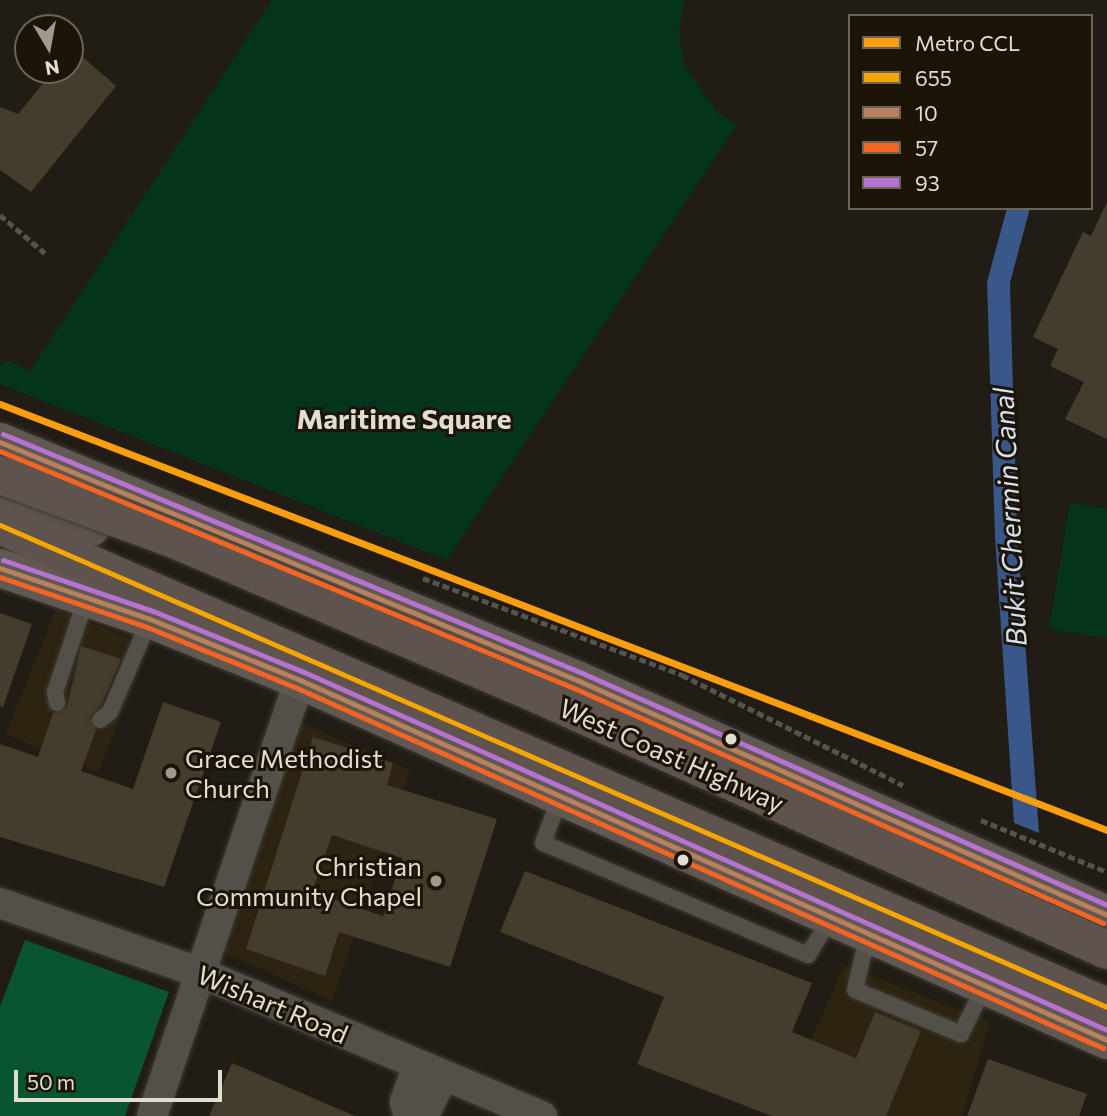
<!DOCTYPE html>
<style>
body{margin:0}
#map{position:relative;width:1107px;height:1116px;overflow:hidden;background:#211d15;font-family:Commissioner,sans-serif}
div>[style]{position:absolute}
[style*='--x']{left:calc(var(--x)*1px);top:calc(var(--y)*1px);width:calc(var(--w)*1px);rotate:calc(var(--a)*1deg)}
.built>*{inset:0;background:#2c2310;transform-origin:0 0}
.green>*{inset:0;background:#04341c}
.forest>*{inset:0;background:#095431}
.water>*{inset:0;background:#3a578a}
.building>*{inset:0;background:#443c2d}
.path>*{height:4.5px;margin-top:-2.25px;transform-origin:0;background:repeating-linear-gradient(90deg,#56534d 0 7px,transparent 0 10.5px)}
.roads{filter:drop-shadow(0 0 2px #3d3a34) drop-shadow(0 0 2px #3d3a34)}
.lane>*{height:16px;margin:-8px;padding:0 8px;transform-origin:8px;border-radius:8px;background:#53504a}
.street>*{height:30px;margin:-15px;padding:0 15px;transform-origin:15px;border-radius:15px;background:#53504a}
.primary>*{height:38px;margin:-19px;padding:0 19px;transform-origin:19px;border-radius:19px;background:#615851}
.highway>*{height:38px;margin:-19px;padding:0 19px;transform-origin:19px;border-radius:19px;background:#5f544d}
.bridges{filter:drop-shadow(0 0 2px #3d3a34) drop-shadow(0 0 2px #3d3a34)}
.highway-bridge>*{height:38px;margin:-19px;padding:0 19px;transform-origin:19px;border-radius:19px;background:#5f544d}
.bus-1>*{height:5px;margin:-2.5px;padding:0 2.5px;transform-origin:2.5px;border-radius:2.5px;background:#f7a600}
.bus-2>*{height:5px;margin:-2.5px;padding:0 2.5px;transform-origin:2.5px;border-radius:2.5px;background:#b6815c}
.bus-3>*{height:5px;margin:-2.5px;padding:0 2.5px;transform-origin:2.5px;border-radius:2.5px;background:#f26522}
.bus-4>*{height:5px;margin:-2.5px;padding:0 2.5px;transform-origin:2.5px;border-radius:2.5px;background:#b673d3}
.metro-1>*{height:7px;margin:-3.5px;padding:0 3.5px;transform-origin:3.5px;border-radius:3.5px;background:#fa9e0d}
.dots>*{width:19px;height:19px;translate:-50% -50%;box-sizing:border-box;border:4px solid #1c1507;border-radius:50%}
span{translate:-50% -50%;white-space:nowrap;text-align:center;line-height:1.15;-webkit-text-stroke:6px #1c1507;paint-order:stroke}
.street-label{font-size:26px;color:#e2ddd3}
.poi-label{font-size:26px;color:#e2ddd3}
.left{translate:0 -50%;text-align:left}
.right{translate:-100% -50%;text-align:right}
.neighbourhood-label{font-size:28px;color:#e2ddd3;font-weight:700}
.water-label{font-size:28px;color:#d6e0f1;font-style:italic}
.legend{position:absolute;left:848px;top:14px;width:245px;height:196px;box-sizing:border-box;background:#1c1507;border:2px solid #6b6559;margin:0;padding:9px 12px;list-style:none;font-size:21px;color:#e2ddd3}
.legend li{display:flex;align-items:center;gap:14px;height:35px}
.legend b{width:35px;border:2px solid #6b6559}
.north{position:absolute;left:14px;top:14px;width:70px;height:70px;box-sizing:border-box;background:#1c1507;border:2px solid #6b6559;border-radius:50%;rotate:170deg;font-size:19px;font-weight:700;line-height:28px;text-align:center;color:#e2ddd3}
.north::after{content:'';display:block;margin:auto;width:24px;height:32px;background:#9e9a90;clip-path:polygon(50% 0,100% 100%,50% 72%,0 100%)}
.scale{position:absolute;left:14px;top:1070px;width:208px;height:32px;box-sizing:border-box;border:4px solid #e2ddd3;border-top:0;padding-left:9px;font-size:21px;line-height:24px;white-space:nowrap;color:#e2ddd3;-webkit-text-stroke:5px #1c1507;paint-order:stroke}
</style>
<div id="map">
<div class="built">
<div style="left:56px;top:609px;width:100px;height:135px;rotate:22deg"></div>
<div style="clip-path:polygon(294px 720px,410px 770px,332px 1001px,223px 952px)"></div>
<div style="clip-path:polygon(844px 965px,990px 1022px,962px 1116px,778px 1116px)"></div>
</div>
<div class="green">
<div style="clip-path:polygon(272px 0,685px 0,679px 29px,684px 64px,717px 112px,737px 125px,447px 560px,0 384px,0 365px,8px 361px,30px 371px)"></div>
<div style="clip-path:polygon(1070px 503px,1107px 509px,1107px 638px,1049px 629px)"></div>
</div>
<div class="forest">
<div style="clip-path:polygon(25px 940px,169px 992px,125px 1116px,0 1116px,0 1007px)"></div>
</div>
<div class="water">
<div style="clip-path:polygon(1007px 208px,1030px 208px,1010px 283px,1017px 531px,1039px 833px,1014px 823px,995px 537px,987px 282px)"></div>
</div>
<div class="building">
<div style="clip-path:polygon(70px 46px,116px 86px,31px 192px,0 170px,0 107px,18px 114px,54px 70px,70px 70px)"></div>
<div style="clip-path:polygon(1107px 202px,1107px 439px,1065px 419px,1084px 382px,1050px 366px,1058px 349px,1033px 337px,1083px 232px,1091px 236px)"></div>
<div style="clip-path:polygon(0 613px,32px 624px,3px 707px,0 706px)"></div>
<div style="clip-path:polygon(81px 646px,121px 659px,101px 705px,90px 717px,96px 730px,81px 771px,133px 789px,163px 702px,221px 722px,164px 887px,0 837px,0 744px,38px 757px,53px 713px,67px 707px)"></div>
<div style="clip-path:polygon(evenodd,313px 737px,393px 763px,387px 785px,497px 819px,450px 967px,339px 932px,325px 976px,246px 949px,313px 737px,332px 835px,402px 858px,383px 916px,312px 892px,332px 835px)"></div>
<div style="clip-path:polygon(525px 871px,812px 983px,792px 1032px,856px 1058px,875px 1012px,921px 1031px,886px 1116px,772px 1116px,637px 1064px,664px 997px,500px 932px)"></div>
<div style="clip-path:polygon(988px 1059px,1087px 1094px,1079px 1116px,967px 1116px)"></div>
<div style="clip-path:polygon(232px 1063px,355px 1116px,209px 1116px)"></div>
</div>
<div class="path">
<div style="--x:0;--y:215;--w:59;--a:40.2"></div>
<div style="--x:423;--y:578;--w:277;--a:20.5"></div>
<div style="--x:682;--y:675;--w:247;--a:26.5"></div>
<div style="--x:981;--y:820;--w:136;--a:22.4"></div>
</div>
<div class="roads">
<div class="lane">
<div style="--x:57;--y:703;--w:11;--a:-100"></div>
<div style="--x:55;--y:692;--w:101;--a:-71.6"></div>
<div style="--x:100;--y:720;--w:13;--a:-39"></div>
<div style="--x:110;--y:712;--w:101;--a:-66.7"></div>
<div style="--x:561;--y:795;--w:51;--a:110.6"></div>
<div style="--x:543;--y:843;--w:288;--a:22.9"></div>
<div style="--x:808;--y:955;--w:44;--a:-58.1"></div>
<div style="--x:868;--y:934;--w:57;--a:103.1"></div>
<div style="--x:855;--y:990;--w:115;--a:22.5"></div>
<div style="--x:961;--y:1034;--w:52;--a:-63.9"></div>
</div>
<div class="street">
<div style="--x:0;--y:903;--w:213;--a:19.2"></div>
<div style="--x:201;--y:973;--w:370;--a:22.8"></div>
<div style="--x:152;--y:1116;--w:460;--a:-71.3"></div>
<div style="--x:409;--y:1116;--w:16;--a:-11"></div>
<div style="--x:425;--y:1113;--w:41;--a:-64.1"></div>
<div style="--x:409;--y:1116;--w:15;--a:-106"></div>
<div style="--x:405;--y:1102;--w:39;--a:-71"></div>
</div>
<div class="primary">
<div style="--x:0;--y:442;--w:624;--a:22.42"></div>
<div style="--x:577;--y:680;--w:580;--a:23.91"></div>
<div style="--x:0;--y:568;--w:158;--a:18.8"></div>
<div style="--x:150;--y:619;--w:162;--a:22.1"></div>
<div style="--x:300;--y:680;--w:884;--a:24.04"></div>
</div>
<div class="highway">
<div style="--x:0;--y:497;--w:96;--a:18.2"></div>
<div style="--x:0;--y:525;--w:1207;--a:23.53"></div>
<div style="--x:425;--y:633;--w:84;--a:15.2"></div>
</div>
</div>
<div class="bridges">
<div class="highway-bridge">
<div style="--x:0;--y:475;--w:191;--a:20.2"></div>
<div style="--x:179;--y:541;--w:385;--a:23.1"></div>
<div style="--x:533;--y:692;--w:629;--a:24.2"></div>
</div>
</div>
<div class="bus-1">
<div style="--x:0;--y:525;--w:1207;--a:23.53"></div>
</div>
<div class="bus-2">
<div style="--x:0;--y:442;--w:624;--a:22.42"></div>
<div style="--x:577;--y:680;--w:580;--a:23.91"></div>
<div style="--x:0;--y:568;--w:158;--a:18.8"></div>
<div style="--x:150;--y:619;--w:162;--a:22.1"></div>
<div style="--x:300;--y:680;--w:884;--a:24.04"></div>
</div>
<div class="bus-3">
<div style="--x:0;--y:451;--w:621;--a:22.44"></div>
<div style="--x:574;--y:688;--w:579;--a:23.95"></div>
<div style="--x:0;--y:577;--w:155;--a:18.8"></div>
<div style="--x:147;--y:627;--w:162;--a:22.1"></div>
<div style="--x:297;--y:688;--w:883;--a:24.07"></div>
</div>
<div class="bus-4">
<div style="--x:3;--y:434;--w:624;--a:22.42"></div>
<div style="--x:580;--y:672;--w:576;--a:23.85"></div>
<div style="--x:3;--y:560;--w:158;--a:18.8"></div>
<div style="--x:153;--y:611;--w:163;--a:22"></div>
<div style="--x:304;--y:672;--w:879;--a:24.03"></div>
</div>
<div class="metro-1">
<div style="--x:0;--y:404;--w:1186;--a:21.05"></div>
</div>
<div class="dots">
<div style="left:731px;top:739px;background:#e2ddd3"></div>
<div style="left:171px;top:773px;background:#9e9a90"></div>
<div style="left:683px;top:860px;background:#e2ddd3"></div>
<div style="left:436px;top:881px;background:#9e9a90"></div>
</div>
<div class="street-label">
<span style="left:672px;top:755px;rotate:24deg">West Coast Highway</span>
<span style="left:273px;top:1004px;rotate:23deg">Wishart Road</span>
</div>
<div class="poi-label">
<span class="left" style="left:185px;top:773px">Grace Methodist<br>Church</span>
<span class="right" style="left:422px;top:881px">Christian<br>Community Chapel</span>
</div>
<div class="neighbourhood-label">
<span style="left:404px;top:418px">Maritime Square</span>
</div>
<div class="water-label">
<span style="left:1009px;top:517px;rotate:-93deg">Bukit Chermin Canal</span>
</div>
<ul class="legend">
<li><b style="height:9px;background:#fa9e0d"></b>Metro CCL</li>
<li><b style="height:9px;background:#f7a600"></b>655</li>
<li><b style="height:9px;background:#b6815c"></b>10</li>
<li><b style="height:9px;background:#f26522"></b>57</li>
<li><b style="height:9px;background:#b673d3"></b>93</li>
</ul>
<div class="north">N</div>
<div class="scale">50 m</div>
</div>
